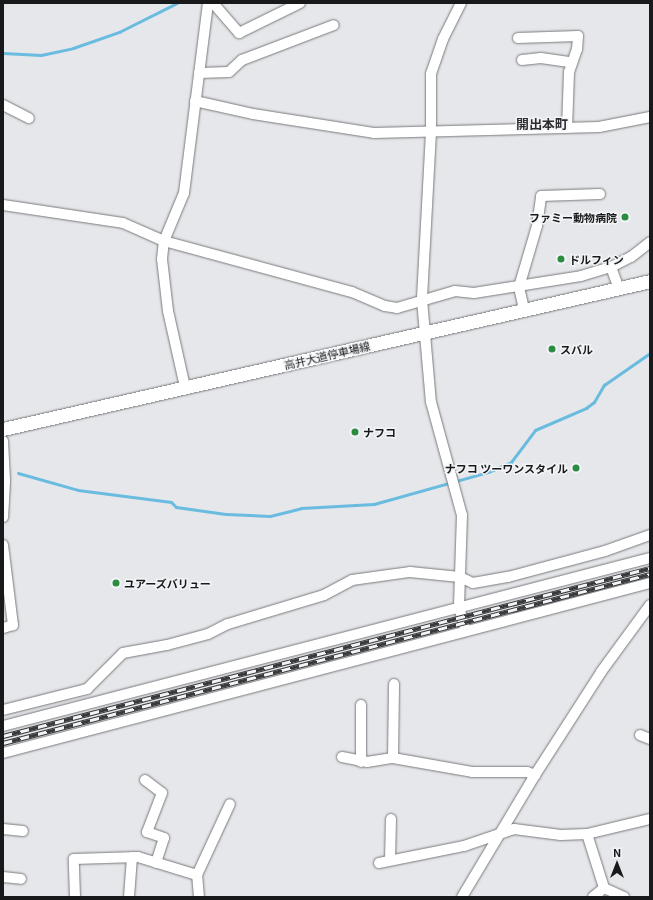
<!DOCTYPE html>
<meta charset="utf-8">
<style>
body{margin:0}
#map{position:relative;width:653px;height:900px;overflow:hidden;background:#e6e7ea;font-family:Georgia,"Noto Sans JP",serif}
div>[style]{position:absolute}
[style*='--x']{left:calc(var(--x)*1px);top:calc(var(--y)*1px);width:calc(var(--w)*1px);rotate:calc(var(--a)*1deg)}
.stream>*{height:3px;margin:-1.5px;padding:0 1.5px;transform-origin:1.5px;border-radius:1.5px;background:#69bcdf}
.roads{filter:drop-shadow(0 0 1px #78797c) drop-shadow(0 0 1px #78797c)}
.minor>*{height:10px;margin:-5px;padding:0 5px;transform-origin:5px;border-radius:5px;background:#fff}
.major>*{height:13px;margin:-6.5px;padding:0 6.5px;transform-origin:6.5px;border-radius:6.5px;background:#fff}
.rail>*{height:4.5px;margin-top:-2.25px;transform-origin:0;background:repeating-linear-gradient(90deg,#f3f4f7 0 9px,#38393a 0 18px);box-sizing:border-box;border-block:1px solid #38393a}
.dots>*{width:11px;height:11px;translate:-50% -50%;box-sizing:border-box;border:2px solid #f3f4f7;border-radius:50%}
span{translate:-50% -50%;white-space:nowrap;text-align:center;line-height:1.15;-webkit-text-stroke:3px #f3f4f7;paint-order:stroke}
.poi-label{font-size:11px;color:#18191a;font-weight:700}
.right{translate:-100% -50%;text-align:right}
.left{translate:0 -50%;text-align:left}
.street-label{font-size:11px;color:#18191a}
.quarter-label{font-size:13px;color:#2d2d30;font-weight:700}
.frame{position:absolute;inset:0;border:4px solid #18191a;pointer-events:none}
.north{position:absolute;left:597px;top:844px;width:40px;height:40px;-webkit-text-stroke:3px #f3f4f7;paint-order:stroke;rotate:0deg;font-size:11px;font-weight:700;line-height:16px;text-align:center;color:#18191a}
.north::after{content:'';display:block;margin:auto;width:14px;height:18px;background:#18191a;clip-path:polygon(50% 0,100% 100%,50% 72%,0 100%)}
</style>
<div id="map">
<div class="stream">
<div style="--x:3;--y:53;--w:38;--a:3"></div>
<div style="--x:41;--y:55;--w:33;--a:-12"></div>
<div style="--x:73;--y:48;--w:49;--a:-19.2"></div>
<div style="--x:119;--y:32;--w:65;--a:-26.6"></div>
<div style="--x:18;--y:473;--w:62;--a:15.8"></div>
<div style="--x:78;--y:490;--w:94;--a:7.4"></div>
<div style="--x:171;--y:502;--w:7;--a:45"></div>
<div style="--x:176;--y:507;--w:50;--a:8"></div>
<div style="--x:226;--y:514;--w:44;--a:2.6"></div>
<div style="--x:270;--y:516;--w:32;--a:-14"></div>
<div style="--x:301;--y:508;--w:73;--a:-3.1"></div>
<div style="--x:374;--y:504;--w:118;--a:-15.7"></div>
<div style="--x:488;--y:472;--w:25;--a:-23"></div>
<div style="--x:511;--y:462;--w:40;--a:-53"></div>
<div style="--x:535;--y:430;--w:56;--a:-23.3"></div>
<div style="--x:586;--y:408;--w:10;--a:-37"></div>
<div style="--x:594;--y:402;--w:20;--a:-60"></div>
<div style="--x:604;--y:385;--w:56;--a:-34.8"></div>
</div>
<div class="roads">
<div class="minor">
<div style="--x:213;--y:3;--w:40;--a:49"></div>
<div style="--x:239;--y:33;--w:68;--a:-26.2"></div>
<div style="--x:461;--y:3;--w:40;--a:116.6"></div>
<div style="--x:443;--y:39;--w:37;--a:109"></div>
<div style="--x:431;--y:74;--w:58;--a:90"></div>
<div style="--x:431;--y:132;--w:168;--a:93.1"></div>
<div style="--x:422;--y:300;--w:102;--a:85"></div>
<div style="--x:431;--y:402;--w:117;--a:74.7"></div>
<div style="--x:462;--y:515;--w:92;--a:91.9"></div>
<div style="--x:459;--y:607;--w:25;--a:74"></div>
<div style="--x:518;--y:38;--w:60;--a:-1.9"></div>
<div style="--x:578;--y:36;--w:13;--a:94"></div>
<div style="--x:577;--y:49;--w:24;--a:109"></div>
<div style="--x:569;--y:72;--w:56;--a:92"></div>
<div style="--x:522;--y:60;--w:19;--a:-6"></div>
<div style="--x:541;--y:58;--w:30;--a:8"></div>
<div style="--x:199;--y:73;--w:30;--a:-2"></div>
<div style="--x:229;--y:72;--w:18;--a:-43"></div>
<div style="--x:242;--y:60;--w:98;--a:-20.8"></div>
<div style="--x:195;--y:101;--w:59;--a:12.6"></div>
<div style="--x:253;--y:114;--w:122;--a:8.9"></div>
<div style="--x:374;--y:133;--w:225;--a:-1.5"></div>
<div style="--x:599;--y:127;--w:52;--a:-11.1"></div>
<div style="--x:3;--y:105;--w:29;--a:27"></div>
<div style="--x:3;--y:205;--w:121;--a:8.5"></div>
<div style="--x:123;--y:223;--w:45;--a:23.7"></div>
<div style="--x:164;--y:241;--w:195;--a:15.2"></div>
<div style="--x:352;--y:292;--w:36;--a:23"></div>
<div style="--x:385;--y:306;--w:12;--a:9"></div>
<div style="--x:397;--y:308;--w:60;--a:-16.3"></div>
<div style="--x:455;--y:291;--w:19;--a:6"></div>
<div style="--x:474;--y:293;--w:108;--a:-9"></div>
<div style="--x:581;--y:276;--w:31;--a:-17"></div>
<div style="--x:611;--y:267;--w:22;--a:-27"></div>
<div style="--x:631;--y:257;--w:24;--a:-38"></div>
<div style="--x:611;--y:267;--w:23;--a:70"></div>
<div style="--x:524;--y:309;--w:23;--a:-103"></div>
<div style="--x:519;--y:287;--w:64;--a:-73.6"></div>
<div style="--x:537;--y:226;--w:30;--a:-82"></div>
<div style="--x:541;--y:196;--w:59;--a:-1.9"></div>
<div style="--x:185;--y:387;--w:78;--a:-102.6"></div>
<div style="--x:168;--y:311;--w:52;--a:-96.6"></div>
<div style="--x:162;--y:259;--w:18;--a:-84"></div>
<div style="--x:164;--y:241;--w:52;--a:-67.4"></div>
<div style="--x:184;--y:193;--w:192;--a:-82.8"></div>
<div style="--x:3;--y:441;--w:40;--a:87.1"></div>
<div style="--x:5;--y:481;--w:36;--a:93"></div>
<div style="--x:3;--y:545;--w:81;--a:82.9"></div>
<div style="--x:13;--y:625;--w:10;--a:163"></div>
<div style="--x:3;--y:710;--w:87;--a:-14"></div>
<div style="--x:87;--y:689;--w:51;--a:-45"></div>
<div style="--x:123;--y:653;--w:45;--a:-10.3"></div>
<div style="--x:167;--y:645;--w:42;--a:-15"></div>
<div style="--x:208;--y:634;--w:22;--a:-27"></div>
<div style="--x:228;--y:624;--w:100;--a:-16.8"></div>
<div style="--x:324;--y:595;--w:32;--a:-28"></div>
<div style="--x:352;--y:580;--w:59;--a:-7.9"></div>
<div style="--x:410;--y:572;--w:50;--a:5.7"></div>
<div style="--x:460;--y:577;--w:14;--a:25"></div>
<div style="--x:473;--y:583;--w:36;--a:-10"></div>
<div style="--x:508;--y:577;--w:100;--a:-15"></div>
<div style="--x:605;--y:551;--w:48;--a:-19.6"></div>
<div style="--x:3;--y:726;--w:668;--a:-14.56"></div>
<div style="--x:640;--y:735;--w:11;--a:22"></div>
<div style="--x:3;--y:753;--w:669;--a:-14.72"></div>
<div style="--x:342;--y:757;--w:25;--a:11"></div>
<div style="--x:367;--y:762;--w:26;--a:-9"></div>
<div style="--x:393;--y:758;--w:80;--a:10"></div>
<div style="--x:472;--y:772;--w:55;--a:0"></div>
<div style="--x:527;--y:772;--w:9;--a:21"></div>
<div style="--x:393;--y:758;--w:74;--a:-89.2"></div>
<div style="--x:361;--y:762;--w:57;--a:-90"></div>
<div style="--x:145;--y:780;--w:21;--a:37"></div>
<div style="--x:162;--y:793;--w:42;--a:111"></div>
<div style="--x:147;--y:832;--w:18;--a:19"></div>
<div style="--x:164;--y:838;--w:26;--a:108"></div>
<div style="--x:3;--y:829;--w:20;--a:6"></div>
<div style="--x:587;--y:834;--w:57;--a:72.5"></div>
<div style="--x:604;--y:888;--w:22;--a:24"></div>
<div style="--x:390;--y:860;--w:41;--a:-88.6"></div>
<div style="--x:379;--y:863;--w:87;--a:-11.3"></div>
<div style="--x:464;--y:846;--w:53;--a:-18.8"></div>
<div style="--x:514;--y:829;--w:47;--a:7.3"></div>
<div style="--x:561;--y:835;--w:26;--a:-2"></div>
<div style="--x:587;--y:834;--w:65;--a:-13.4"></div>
<div style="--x:3;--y:877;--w:18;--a:6"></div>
<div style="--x:75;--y:897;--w:38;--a:-92"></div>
<div style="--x:74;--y:859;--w:64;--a:-1.8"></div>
<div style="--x:138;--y:857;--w:62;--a:17"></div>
<div style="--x:129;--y:897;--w:40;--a:-85.7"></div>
<div style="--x:199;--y:897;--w:22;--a:-95"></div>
<div style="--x:197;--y:875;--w:78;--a:-65.1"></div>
<div style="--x:462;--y:897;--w:142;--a:-59.1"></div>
<div style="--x:535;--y:775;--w:122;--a:-57.3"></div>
<div style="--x:601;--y:672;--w:83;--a:-53.8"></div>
<div style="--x:593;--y:897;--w:14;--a:-39"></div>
</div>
<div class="major">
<div style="--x:3;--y:429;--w:664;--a:-12.88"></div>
</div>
</div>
<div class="rail">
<div style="--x:3;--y:736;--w:668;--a:-14.56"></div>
<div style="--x:3;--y:743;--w:669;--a:-14.64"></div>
</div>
<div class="dots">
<div style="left:625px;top:217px;background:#298c41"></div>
<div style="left:561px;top:259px;background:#298c41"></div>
<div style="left:552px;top:349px;background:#298c41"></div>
<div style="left:355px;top:432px;background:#298c41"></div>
<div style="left:576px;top:468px;background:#298c41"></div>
<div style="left:116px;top:583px;background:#298c41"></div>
</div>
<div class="poi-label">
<span class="right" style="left:617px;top:217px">ファミー動物病院</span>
<span class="left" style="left:569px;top:259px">ドルフィン</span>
<span class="left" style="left:560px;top:349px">スバル</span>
<span class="left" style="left:363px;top:432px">ナフコ</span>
<span class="right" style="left:568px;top:468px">ナフコ ツーワンスタイル</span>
<span class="left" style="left:124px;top:583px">ユアーズバリュー</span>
</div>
<div class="street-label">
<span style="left:327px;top:355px;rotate:-13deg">高井大道停車場線</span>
</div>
<div class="quarter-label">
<span style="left:542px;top:124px">開出本町</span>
</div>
<div class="frame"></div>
<div class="north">N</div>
</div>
